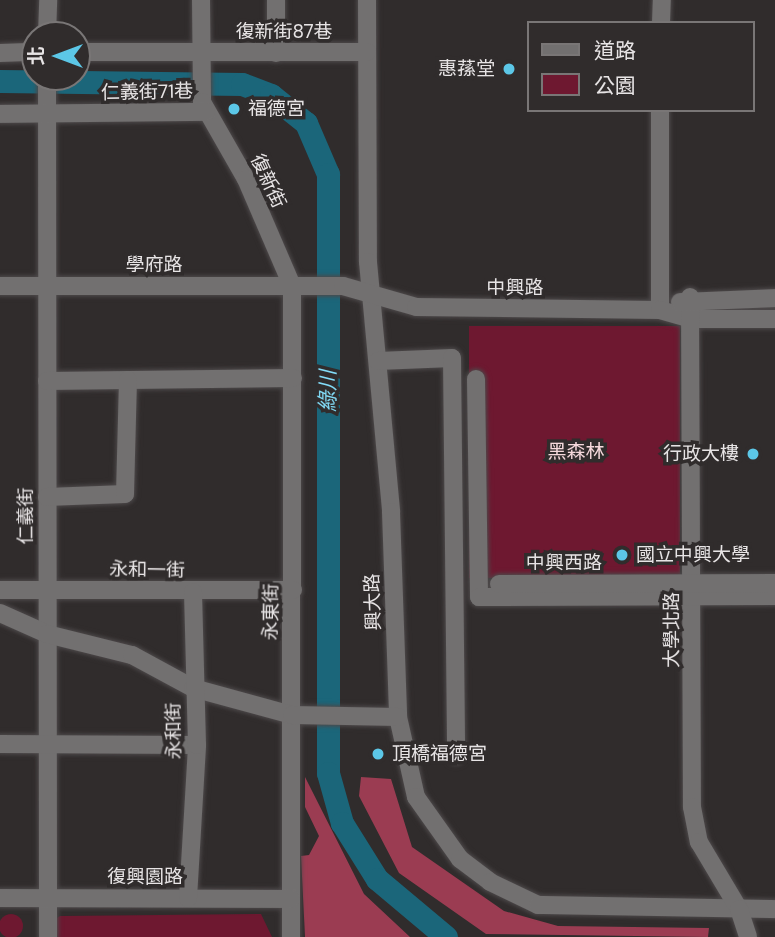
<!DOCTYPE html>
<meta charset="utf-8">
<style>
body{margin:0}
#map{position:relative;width:775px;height:937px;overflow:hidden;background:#302c2c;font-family:"DM Sans","Noto Sans TC",sans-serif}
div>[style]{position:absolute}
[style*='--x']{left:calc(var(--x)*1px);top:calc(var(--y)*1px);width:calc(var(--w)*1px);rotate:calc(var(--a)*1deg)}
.green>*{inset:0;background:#6e1830;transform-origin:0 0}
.round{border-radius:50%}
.forest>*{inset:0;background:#9b3c52}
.river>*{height:23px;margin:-11.5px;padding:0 11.5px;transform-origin:11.5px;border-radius:11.5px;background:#1b667a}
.roads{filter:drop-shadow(0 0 2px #4d494a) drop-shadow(0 0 2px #4d494a)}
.minor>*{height:18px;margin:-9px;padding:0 9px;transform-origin:9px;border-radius:9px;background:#727070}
.dots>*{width:19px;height:19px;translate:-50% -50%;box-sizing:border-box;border:4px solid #302c2c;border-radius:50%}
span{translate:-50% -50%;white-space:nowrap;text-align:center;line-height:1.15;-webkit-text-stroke:7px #302c2c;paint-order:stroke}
.street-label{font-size:19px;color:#e7e4e5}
.poi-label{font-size:19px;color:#e7e4e5}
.right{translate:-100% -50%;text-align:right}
.left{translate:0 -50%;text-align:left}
.park-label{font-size:19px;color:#f5d9dc}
.water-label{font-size:21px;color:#83ddf9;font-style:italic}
.legend{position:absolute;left:527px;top:21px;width:228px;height:91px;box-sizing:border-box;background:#302c2c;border:2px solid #797676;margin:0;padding:9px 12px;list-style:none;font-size:21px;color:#e7e4e5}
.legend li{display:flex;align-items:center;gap:14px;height:35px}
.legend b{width:35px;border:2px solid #797676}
.north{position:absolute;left:21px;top:21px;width:70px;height:70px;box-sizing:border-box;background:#302c2c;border:2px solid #797676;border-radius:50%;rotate:270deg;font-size:19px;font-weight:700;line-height:28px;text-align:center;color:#e7e4e5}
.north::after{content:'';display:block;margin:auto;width:24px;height:32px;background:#5cc7e7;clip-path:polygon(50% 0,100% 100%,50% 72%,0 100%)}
</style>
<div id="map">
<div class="green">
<div style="left:469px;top:326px;width:211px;height:252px"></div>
<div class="round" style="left:-1px;top:914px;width:24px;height:24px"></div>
<div style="clip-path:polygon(261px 914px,272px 937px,54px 937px,54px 920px,60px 916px)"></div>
</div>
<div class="forest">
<div style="clip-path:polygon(305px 777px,364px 894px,410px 937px,305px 937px,301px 856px,309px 855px,319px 836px,305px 807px)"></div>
<div style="clip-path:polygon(361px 777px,391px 779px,412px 847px,504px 911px,558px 926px,709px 928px,708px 937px,486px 934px,399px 873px,359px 796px)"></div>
</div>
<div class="river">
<div style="--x:0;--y:81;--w:242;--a:0.7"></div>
<div style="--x:242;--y:84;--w:31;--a:21"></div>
<div style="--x:271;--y:95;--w:45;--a:38.7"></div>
<div style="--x:306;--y:123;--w:56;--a:66.7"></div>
<div style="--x:328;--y:174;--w:599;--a:90"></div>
<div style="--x:328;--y:773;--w:52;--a:74.4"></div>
<div style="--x:342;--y:823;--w:66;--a:58"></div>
<div style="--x:377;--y:879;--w:90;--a:40"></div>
</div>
<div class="roads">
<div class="minor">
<div style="--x:201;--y:0;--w:102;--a:89.4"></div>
<div style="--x:202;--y:102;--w:89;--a:60.3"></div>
<div style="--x:246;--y:179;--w:116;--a:66.7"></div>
<div style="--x:292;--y:286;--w:651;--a:90.09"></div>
<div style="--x:276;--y:0;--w:53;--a:90"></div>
<div style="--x:367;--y:0;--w:262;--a:89.8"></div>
<div style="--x:368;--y:262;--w:251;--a:84.7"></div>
<div style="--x:391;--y:512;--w:205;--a:88"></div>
<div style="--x:398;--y:717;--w:82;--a:77.3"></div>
<div style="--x:416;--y:797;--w:76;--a:54.6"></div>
<div style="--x:460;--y:859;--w:38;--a:37"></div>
<div style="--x:490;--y:882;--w:53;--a:25.6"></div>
<div style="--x:538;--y:905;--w:237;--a:1"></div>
<div style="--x:661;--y:23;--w:23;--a:-88"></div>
<div style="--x:47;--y:35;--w:35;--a:-88"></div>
<div style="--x:77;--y:52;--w:290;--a:0"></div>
<div style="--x:0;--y:53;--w:35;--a:-2"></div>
<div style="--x:47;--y:77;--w:860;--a:89.93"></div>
<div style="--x:660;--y:110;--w:200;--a:90"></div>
<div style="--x:0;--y:114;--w:206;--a:-0.6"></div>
<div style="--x:0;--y:286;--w:343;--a:0"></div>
<div style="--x:343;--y:286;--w:76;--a:16"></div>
<div style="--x:416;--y:307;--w:244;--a:0.7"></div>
<div style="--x:660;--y:310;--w:32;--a:16"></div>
<div style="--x:691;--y:319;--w:84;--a:0"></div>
<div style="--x:690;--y:297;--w:510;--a:89.78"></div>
<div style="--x:692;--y:807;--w:36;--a:79"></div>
<div style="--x:699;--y:842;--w:78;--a:59.2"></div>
<div style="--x:739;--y:909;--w:29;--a:72"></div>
<div style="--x:680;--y:302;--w:95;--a:-2.4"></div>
<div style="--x:378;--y:361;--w:74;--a:-2.3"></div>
<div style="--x:452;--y:358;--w:397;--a:89.4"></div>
<div style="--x:476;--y:379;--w:218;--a:89.2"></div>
<div style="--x:479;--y:597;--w:296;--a:-0.2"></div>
<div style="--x:47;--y:381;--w:246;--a:-0.7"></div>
<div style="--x:47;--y:497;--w:78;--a:-2.2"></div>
<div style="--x:125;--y:494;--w:114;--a:-88.5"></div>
<div style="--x:499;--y:584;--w:276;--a:-0.2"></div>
<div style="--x:0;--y:590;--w:293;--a:0"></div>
<div style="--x:0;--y:613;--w:51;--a:24.1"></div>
<div style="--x:47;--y:634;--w:88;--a:13.9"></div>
<div style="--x:132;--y:655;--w:69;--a:28.4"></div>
<div style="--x:193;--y:688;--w:103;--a:15.3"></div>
<div style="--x:292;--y:715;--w:106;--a:1.1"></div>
<div style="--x:0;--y:744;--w:197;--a:0.3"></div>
<div style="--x:0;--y:898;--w:291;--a:0.2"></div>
<div style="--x:188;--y:898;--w:153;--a:-86.6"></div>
<div style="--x:197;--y:745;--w:153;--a:-91.5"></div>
</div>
</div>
<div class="dots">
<div style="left:509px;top:69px;background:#5cc7e7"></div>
<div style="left:234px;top:109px;background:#5cc7e7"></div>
<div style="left:753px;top:454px;background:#5cc7e7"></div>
<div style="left:622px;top:555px;background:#5cc7e7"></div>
<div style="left:378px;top:754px;background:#5cc7e7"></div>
</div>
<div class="street-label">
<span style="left:284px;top:32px">復新街87巷</span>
<span style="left:147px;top:92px;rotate:-1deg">仁義街71巷</span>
<span style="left:268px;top:181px;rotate:65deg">復新街</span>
<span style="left:154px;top:265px">學府路</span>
<span style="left:515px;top:288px">中興路</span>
<span style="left:26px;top:516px;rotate:-90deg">仁義街</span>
<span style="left:564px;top:563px">中興西路</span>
<span style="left:147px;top:570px;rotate:1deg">永和一街</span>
<span style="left:373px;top:602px;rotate:-92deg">興大路</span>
<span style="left:271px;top:612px;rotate:-89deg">永東街</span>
<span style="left:672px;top:630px;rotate:-90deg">大學北路</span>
<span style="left:174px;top:731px;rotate:-91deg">永和街</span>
<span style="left:145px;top:877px">復興園路</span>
</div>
<div class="poi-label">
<span class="right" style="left:495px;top:69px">惠蓀堂</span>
<span class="left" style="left:248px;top:109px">福德宮</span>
<span class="right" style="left:739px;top:454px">行政大樓</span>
<span class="left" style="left:636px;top:555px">國立中興大學</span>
<span class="left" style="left:392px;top:754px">頂橋福德宮</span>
</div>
<div class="park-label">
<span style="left:576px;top:452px">黑森林</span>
</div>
<div class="water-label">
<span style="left:328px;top:391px;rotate:-90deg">綠川</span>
</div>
<ul class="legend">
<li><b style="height:9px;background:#727070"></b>道路</li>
<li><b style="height:19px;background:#6e1830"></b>公園</li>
</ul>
<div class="north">北</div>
</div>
